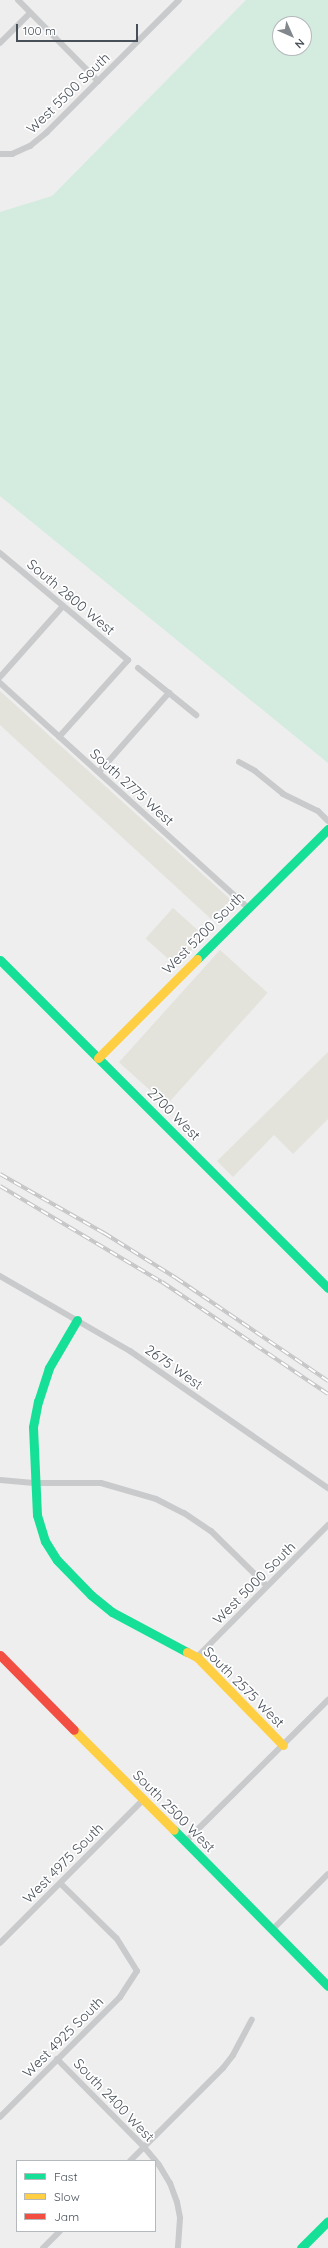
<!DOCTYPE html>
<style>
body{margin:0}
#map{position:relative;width:328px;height:2248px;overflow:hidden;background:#eee;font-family:Quicksand,sans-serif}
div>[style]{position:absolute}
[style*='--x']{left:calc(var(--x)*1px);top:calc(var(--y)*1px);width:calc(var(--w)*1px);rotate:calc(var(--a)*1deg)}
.commercial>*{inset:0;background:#e3e2db;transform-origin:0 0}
.green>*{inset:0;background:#d4ebdf}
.street>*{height:6px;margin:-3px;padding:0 3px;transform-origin:3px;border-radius:3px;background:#c9cacc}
.fast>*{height:9px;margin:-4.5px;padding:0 4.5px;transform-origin:4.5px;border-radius:4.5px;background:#16e098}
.slow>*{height:9px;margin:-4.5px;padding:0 4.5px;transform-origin:4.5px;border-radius:4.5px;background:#ffcf43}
.jam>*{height:9px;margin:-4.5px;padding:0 4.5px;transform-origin:4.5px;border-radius:4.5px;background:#f24e42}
.rail>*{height:4px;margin-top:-2px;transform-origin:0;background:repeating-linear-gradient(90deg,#fff 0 8px,#c4c4c6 0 16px);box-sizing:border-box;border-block:1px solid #c4c4c6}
span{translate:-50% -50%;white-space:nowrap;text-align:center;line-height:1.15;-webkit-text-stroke:3.5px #fff;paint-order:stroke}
.street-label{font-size:14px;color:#474f58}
.legend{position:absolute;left:16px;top:2160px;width:140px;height:72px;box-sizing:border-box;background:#fff;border:1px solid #b5b9bc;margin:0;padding:5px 7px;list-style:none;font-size:12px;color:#474f58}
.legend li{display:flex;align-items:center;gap:8px;height:20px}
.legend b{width:20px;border:1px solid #b5b9bc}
.north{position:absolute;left:272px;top:16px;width:40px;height:40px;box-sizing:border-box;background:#fff;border:1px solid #b5b9bc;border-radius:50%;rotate:135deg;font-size:11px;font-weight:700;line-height:16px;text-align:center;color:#474f58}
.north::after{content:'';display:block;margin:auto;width:14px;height:18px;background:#81878c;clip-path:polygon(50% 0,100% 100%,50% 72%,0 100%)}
.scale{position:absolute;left:16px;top:24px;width:122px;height:18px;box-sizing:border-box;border:2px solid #474f58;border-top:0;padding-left:5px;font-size:12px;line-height:14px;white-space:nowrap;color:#474f58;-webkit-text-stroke:3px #fff;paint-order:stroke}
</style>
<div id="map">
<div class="commercial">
<div style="clip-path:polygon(0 691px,231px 900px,211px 919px,0 725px)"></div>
<div style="left:173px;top:908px;width:42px;height:41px;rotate:42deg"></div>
<div style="left:220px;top:950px;width:64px;height:151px;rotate:42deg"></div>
<div style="clip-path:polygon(328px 1052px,328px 1119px,293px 1154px,274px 1135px,233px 1177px,217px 1161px)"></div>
</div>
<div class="green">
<div style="clip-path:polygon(evenodd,246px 0,328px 0,328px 763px,0 496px,0 212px,52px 196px,246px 0,280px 24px,304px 24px,304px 48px,280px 48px,280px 24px)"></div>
</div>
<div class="street">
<div style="--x:18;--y:0;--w:114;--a:45.4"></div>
<div style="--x:0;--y:43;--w:42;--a:-45"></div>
<div style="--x:0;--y:154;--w:12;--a:0"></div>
<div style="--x:12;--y:154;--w:20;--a:-24"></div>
<div style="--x:30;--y:146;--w:21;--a:-39"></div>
<div style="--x:46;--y:133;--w:188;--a:-45"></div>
<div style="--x:0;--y:553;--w:167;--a:39.9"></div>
<div style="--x:128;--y:660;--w:103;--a:131.9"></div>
<div style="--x:138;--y:668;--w:75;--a:39"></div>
<div style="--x:0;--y:677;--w:95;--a:-48.4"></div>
<div style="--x:0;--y:683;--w:335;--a:42.2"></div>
<div style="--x:239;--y:762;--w:18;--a:29"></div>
<div style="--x:255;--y:771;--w:36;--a:39"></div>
<div style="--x:283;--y:794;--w:39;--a:26"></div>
<div style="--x:318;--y:811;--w:14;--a:45"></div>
<div style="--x:99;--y:772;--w:106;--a:-48.5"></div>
<div style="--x:0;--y:1276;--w:150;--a:30"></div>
<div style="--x:130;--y:1351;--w:241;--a:34.7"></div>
<div style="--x:0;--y:1480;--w:34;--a:5"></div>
<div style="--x:34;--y:1483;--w:67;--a:0"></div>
<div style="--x:101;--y:1483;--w:57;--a:16.2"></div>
<div style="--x:156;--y:1499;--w:31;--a:27"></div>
<div style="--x:184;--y:1513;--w:32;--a:34"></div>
<div style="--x:211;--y:1531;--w:78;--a:44.5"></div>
<div style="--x:197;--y:1657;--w:186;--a:-45.2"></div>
<div style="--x:185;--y:1842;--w:202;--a:-44.8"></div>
<div style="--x:272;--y:1930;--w:79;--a:-45"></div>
<div style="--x:0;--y:1943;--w:202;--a:-45"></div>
<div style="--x:57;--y:2059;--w:124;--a:45.3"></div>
<div style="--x:144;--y:2147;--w:23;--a:50"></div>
<div style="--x:159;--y:2165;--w:21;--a:59"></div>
<div style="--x:170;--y:2183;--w:20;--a:70"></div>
<div style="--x:177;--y:2202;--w:16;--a:79"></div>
<div style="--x:180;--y:2218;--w:30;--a:94"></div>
<div style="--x:0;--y:2117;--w:170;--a:-45"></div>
<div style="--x:120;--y:1997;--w:31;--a:-57"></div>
<div style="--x:137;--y:1971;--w:39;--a:-122"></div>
<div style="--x:116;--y:1938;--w:78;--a:-135.5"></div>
<div style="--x:130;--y:2161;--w:132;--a:-45"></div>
<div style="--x:223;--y:2068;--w:16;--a:-52"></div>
<div style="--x:233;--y:2055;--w:40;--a:-62"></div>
<div style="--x:43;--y:2248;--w:24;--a:-45"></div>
</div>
<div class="fast">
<div style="--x:197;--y:959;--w:185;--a:-44.8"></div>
<div style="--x:0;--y:960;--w:464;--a:45"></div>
<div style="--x:77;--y:1320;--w:56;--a:120.3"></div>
<div style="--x:49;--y:1368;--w:35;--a:108"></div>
<div style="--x:38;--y:1401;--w:26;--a:101"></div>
<div style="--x:33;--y:1427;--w:88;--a:87.4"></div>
<div style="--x:37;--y:1515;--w:27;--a:73"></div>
<div style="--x:45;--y:1541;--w:22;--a:58"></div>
<div style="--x:57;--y:1560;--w:49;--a:45.8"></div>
<div style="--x:91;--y:1595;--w:27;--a:39"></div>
<div style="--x:112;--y:1612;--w:85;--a:28.1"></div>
<div style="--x:174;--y:1830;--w:219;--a:45.4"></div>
<div style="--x:301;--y:2248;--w:38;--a:-45"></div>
</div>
<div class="slow">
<div style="--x:98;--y:1058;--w:140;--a:-45"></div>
<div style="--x:187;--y:1652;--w:11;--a:27"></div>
<div style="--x:197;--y:1657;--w:123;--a:45.7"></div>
<div style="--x:74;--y:1730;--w:141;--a:45"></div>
</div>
<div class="jam">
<div style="--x:0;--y:1655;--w:105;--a:45.4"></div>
</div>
<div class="rail">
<div style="--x:0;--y:1174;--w:120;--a:29.6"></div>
<div style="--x:104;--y:1233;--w:85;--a:32"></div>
<div style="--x:176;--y:1278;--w:184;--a:34.1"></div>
<div style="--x:0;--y:1186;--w:188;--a:30.7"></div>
<div style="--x:162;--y:1282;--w:200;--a:34"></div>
</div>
<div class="street-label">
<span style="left:68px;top:93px;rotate:-44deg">West 5500 South</span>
<span style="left:71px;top:597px;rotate:40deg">South 2800 West</span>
<span style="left:132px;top:787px;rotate:42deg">South 2775 West</span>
<span style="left:203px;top:933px;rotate:-45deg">West 5200 South</span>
<span style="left:174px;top:1114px;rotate:45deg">2700 West</span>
<span style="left:174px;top:1367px;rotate:35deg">2675 West</span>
<span style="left:254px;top:1583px;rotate:-45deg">West 5000 South</span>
<span style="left:244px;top:1687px;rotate:45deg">South 2575 West</span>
<span style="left:174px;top:1811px;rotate:45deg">South 2500 West</span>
<span style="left:63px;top:1863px;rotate:-45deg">West 4975 South</span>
<span style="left:63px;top:2037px;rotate:-45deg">West 4925 South</span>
<span style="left:114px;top:2100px;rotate:46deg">South 2400 West</span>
</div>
<ul class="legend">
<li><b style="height:5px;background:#16e098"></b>Fast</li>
<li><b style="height:5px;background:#ffcf43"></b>Slow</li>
<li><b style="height:5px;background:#f24e42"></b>Jam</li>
</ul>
<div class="north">N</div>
<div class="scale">100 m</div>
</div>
